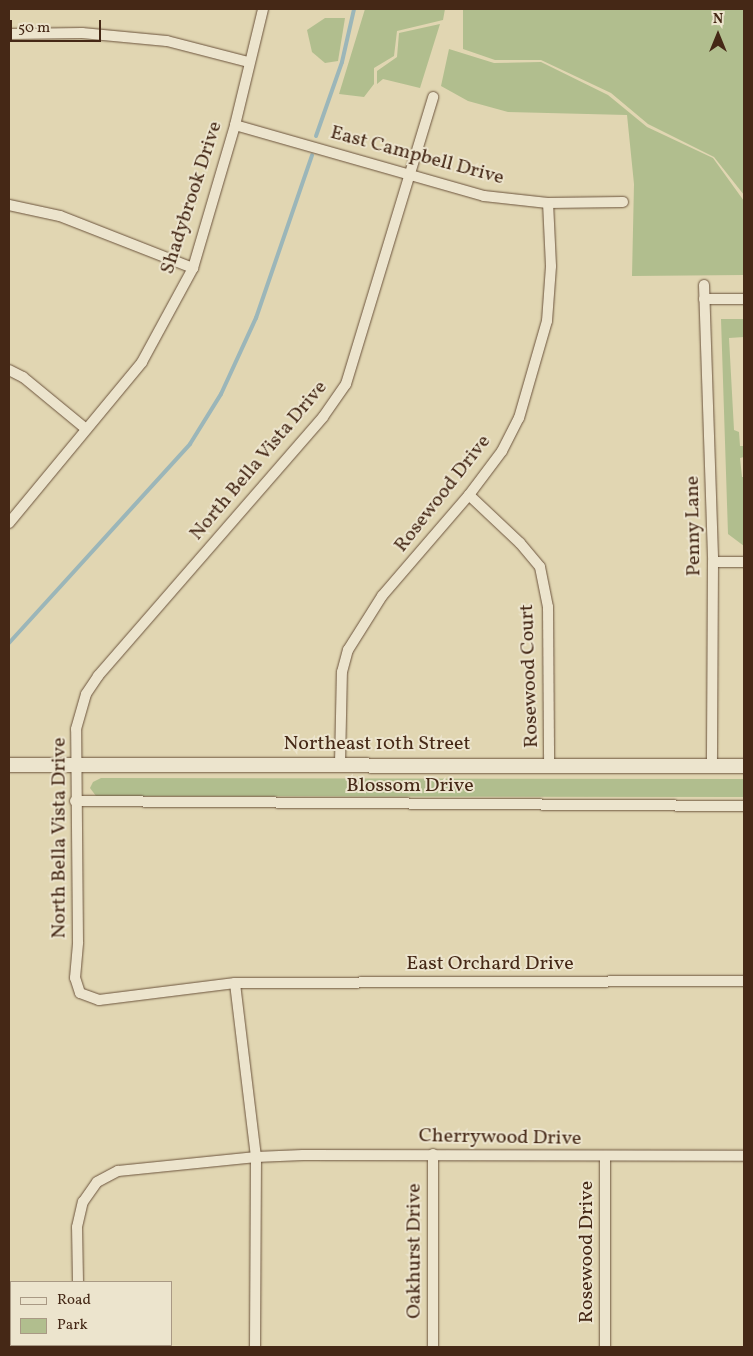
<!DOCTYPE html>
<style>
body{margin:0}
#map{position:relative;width:753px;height:1356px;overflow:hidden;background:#e1d6b2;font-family:Vollkorn,serif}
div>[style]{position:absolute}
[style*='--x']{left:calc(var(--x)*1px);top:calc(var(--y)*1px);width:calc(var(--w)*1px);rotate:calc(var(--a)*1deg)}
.green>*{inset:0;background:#b1be8e}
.stream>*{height:4px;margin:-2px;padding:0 2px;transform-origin:2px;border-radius:2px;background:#9bb6b9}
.roads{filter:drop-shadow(0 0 1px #6c543d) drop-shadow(0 0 1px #6c543d)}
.street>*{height:10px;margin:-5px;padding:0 5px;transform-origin:5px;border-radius:5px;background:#ece4cd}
.secondary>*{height:14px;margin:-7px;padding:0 7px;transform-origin:7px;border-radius:7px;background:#ece4cd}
span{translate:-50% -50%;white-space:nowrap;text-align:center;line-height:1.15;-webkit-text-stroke:4px #ece4cd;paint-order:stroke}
.street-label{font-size:20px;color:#452816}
.frame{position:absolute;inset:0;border:10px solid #452816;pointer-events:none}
.legend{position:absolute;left:10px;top:1281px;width:162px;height:65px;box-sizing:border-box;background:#ece4cd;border:1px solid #a99984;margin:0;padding:6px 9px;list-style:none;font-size:15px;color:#452816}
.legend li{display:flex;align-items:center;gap:10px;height:25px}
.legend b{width:25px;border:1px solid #a99984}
.north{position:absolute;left:693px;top:10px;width:50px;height:50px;-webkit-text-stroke:4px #ece4cd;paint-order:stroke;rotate:0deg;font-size:14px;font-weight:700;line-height:20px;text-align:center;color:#452816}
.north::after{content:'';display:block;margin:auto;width:18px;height:22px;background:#452816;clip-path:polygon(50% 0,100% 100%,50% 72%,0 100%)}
.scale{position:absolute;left:10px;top:20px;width:91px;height:22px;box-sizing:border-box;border:2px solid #452816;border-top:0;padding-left:6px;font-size:15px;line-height:18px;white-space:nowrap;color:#452816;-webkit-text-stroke:4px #ece4cd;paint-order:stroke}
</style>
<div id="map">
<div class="green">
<div style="clip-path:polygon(365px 9px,445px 9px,443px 20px,397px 31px,394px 56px,374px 68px,374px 84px,364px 97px,339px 94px)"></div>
<div style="clip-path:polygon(463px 9px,744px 9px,744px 195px,714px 157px,648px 124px,611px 93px,541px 60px,495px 60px,463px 49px)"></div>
<div style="clip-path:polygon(325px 18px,345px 18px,338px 61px,325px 63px,312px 52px,307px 30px)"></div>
<div style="clip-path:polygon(440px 24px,420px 88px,383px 79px,377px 84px,377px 71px,397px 57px,399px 33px)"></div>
<div style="clip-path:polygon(449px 49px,494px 63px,541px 62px,608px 95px,647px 127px,713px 158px,744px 201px,744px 275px,632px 276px,634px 184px,627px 115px,508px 112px,468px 101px,441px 86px)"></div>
<div style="clip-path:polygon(721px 319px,744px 319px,744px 337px,729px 338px,734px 430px,739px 432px,740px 446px,744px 446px,744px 457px,740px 458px,742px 477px,744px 477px,744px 546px,728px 534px)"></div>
<div style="clip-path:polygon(101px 778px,744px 779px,744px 797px,96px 796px,90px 788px,93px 782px)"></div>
</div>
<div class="stream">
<div style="--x:316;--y:136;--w:78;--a:-70.6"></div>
<div style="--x:342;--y:62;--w:54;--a:-77.2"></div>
<div style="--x:9;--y:643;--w:269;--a:-47.7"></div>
<div style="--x:190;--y:444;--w:59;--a:-58.2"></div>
<div style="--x:221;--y:394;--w:84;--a:-65.3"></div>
<div style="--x:256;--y:318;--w:172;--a:-71"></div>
</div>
<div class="roads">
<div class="street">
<div style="--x:9;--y:34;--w:73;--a:-0.8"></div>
<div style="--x:82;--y:33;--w:85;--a:5.4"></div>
<div style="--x:167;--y:41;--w:84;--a:14.5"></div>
<div style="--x:235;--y:125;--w:259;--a:15.9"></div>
<div style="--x:484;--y:196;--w:64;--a:6.2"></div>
<div style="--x:548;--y:203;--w:75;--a:-0.8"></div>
<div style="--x:9;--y:205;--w:52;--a:12.2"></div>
<div style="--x:60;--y:216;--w:143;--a:21.4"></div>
<div style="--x:704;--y:285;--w:277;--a:88.1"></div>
<div style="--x:713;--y:562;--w:204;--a:90.3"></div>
<div style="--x:704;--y:299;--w:40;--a:0"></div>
<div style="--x:9;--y:370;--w:16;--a:27"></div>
<div style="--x:23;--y:377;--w:82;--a:39.5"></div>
<div style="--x:469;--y:495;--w:70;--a:43.3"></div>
<div style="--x:520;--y:543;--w:31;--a:50"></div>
<div style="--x:540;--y:567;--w:41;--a:78.7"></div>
<div style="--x:548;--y:607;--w:158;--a:89.6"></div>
<div style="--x:9;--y:523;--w:209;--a:-50.4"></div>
<div style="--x:142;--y:362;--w:107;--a:-61.5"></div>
<div style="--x:193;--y:268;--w:149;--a:-73.6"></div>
<div style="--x:235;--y:125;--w:119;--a:-76.4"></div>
<div style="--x:713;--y:562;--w:31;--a:0"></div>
<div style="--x:340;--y:764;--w:92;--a:-88.8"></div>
<div style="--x:342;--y:672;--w:23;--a:-75"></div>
<div style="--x:348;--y:650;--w:64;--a:-57.8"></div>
<div style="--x:382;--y:596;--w:133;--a:-49.3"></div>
<div style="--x:469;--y:495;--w:55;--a:-53.1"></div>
<div style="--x:502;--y:451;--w:37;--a:-63"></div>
<div style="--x:519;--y:418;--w:101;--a:-73.9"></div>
<div style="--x:547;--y:321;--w:55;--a:-85.8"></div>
<div style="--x:551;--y:266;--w:63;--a:-92.7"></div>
<div style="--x:75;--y:801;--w:669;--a:0.43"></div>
<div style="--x:235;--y:983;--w:509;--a:-0.23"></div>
<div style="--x:433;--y:1154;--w:193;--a:90"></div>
<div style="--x:78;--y:1282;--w:55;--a:-91"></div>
<div style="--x:77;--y:1227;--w:26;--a:-77"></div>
<div style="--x:83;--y:1202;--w:24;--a:-55"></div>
<div style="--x:97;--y:1182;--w:24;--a:-28"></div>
<div style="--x:118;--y:1171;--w:139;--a:-5.8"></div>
<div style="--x:256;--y:1157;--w:47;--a:-2.4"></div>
<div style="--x:303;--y:1155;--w:441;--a:0.1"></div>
<div style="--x:78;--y:1347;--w:2;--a:-90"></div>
<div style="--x:255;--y:1347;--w:190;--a:-89.7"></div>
<div style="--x:256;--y:1157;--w:175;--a:-96.9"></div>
<div style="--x:235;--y:983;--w:137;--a:172.9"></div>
<div style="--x:99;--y:1000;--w:20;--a:-160"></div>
<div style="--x:80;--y:993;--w:16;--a:-108"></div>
<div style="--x:75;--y:978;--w:36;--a:-85"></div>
<div style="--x:78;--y:942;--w:213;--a:-90.5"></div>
<div style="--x:76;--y:729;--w:36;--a:-74"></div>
<div style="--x:86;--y:694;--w:22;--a:-56"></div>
<div style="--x:98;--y:676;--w:343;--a:-49"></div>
<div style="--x:323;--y:417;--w:40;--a:-55.1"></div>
<div style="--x:346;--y:384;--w:300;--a:-73.1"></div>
<div style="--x:605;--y:1347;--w:190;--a:-90"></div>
</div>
<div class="secondary">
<div style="--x:9;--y:765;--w:735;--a:0.08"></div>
</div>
</div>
<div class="street-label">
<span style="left:417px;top:156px;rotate:15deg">East Campbell Drive</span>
<span style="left:192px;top:198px;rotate:-72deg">Shadybrook Drive</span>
<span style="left:259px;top:461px;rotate:-50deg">North Bella Vista Drive</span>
<span style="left:443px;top:494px;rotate:-52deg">Rosewood Drive</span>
<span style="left:694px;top:526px;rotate:-91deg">Penny Lane</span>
<span style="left:530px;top:676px;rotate:-92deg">Rosewood Court</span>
<span style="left:377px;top:744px">Northeast 10th Street</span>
<span style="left:410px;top:786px">Blossom Drive</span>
<span style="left:60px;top:838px;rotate:-90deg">North Bella Vista Drive</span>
<span style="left:490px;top:964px">East Orchard Drive</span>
<span style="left:500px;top:1138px;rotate:1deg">Cherrywood Drive</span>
<span style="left:415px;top:1251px;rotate:-90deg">Oakhurst Drive</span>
<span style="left:587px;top:1252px;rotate:-90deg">Rosewood Drive</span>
</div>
<div class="frame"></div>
<ul class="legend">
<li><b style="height:6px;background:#ece4cd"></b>Road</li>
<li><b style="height:14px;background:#b1be8e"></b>Park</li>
</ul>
<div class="north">N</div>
<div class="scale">50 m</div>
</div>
